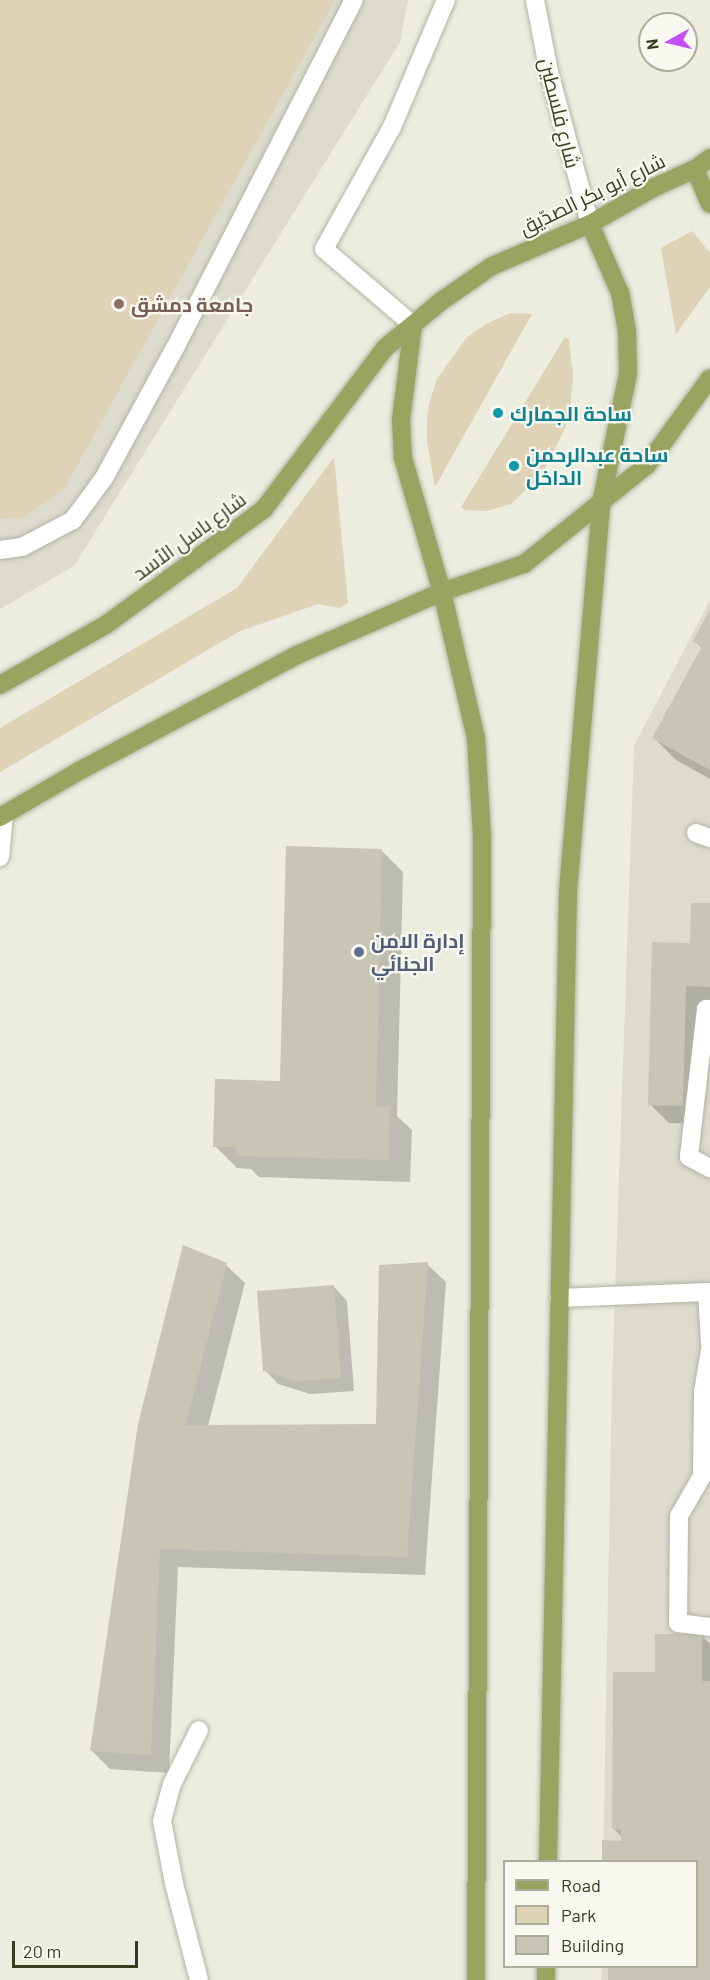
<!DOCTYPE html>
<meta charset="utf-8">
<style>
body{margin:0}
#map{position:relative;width:710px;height:1980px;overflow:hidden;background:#ececdf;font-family:Barlow,Cairo,sans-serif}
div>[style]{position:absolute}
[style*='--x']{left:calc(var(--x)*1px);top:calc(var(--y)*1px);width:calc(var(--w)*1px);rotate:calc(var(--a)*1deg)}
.built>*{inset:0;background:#dcdbce}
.green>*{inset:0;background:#dfd3b7}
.shadow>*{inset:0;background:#0003}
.building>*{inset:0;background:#c7c6b5}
.roads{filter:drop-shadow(0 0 2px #b2b4a2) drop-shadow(0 0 2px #b2b4a2)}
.lane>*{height:18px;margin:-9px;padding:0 9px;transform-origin:9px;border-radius:9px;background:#fff}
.secondary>*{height:18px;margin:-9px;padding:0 9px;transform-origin:9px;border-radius:9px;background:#fff}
.primary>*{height:18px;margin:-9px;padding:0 9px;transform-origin:9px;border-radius:9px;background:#99a461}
.dots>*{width:16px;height:16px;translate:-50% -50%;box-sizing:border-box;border:3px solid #f8f8f0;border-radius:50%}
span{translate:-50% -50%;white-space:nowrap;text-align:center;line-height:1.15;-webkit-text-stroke:4.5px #f8f8f0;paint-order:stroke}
.street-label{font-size:20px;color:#383d1f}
.education-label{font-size:20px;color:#785e54;font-weight:700}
.left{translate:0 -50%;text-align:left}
.culture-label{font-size:20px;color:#0d838f;font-weight:700}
.service-label{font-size:20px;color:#4e5e75;font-weight:700}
.legend{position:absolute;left:503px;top:1860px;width:195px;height:108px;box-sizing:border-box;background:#f8f8f0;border:2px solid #abad9c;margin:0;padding:8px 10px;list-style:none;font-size:18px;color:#383d1f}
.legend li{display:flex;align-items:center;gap:12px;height:30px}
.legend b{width:30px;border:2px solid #abad9c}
.north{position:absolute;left:638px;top:12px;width:60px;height:60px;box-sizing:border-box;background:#f8f8f0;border:2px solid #abad9c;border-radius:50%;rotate:262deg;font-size:16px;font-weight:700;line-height:24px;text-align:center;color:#383d1f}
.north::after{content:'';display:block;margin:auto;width:21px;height:27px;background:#c44efc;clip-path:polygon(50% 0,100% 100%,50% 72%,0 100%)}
.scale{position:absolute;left:12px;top:1941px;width:126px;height:27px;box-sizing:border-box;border:3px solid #383d1f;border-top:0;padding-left:8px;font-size:18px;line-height:21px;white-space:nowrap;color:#383d1f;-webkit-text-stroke:4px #f8f8f0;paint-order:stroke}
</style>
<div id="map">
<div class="built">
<div style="clip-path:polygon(0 0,408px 0,400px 42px,74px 566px,0 609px)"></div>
<div style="clip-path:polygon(710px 600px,710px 1980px,601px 1980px,602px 1967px,696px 1966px,696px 1862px,603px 1861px,612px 1381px,634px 746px)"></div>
</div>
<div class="green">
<div style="clip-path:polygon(0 0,335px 0,64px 489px,23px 518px,0 519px)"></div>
<div style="clip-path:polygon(692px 231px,710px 253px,710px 287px,676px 334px,661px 248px)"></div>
<div style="clip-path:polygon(510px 313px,532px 314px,435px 487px,427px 442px,427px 423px,429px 404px,437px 379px,467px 337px,486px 324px)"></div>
<div style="clip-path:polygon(565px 337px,569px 340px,573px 376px,571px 400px,566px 426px,548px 463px,539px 477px,511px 504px,487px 511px,465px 510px,461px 507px)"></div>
<div style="clip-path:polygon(334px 457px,348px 603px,339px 608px,318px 604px,240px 631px,0 772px,0 728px,237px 588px)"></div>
</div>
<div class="shadow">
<div style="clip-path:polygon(710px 612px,710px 779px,676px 760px,654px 738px,702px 648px,695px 641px)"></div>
<div style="clip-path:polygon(381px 850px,403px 872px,397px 1116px,412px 1130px,410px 1182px,259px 1177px,251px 1169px,237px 1168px,215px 1146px,282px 1082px)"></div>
<div style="clip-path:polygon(710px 905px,710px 1004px,701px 1124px,669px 1123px,650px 1104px,692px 945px)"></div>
<div style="clip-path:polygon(427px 1264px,446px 1282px,425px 1575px,178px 1567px,169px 1773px,110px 1769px,92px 1751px,226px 1265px,245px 1283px,208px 1426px,378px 1425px)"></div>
<div style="clip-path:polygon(334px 1287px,347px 1301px,354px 1391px,310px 1394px,278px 1384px,265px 1370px)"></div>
<div style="clip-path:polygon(702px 1636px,710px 1644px,710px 1980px,610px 1980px,696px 1966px,696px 1862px,623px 1842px,623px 1838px,614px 1829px,656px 1674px)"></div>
</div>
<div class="building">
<div style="clip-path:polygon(710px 609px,710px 770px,652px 738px,702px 646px,693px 641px)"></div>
<div style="clip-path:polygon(286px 846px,382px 849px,376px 1106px,390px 1107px,389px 1160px,236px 1156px,236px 1147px,213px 1147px,215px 1079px,280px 1081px)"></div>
<div style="clip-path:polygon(691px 903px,710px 903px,710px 987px,686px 986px,683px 1106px,648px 1105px,652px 942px,690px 943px)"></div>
<div style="clip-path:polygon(183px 1245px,227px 1263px,186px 1425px,376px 1424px,379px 1265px,428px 1262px,407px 1557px,160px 1549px,151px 1755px,90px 1751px,138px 1424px)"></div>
<div style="clip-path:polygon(334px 1285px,341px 1378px,296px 1381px,263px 1371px,257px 1291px)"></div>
<div style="clip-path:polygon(655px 1634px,702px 1634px,702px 1681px,710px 1681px,710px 1980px,608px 1980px,608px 1966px,696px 1966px,696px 1862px,602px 1862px,602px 1840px,621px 1841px,621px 1830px,612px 1829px,613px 1672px,655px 1672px)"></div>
</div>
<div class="roads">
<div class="lane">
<div style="--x:413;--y:325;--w:117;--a:-139.5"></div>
<div style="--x:324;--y:249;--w:140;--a:-60.9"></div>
<div style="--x:392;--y:127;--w:138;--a:-67"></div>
<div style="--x:0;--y:550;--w:22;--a:-8"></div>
<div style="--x:22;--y:547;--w:58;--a:-27.9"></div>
<div style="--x:73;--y:520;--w:52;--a:-53.6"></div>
<div style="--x:104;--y:478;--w:148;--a:-61.4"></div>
<div style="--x:175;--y:348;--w:391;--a:-62.8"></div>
<div style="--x:696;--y:833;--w:15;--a:20"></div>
<div style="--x:0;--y:857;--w:42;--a:-84.6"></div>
<div style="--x:710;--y:1009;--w:4;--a:180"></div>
<div style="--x:706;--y:1009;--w:149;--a:96.6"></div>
<div style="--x:689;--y:1157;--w:24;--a:28"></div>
<div style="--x:559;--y:1298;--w:148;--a:-2.3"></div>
<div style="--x:707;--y:1292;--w:52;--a:86.7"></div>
<div style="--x:710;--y:1350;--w:43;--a:99.5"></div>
<div style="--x:703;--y:1392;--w:84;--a:90.7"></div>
<div style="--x:702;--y:1476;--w:46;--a:119.9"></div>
<div style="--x:679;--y:1516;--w:107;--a:90.5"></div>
<div style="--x:678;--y:1623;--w:32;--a:7"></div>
<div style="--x:199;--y:1980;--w:100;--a:-104.5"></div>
<div style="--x:174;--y:1883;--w:63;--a:-101"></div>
<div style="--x:162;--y:1821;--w:38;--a:-75"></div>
<div style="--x:172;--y:1784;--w:60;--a:-63.4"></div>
</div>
<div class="secondary">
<div style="--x:535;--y:0;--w:73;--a:79"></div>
<div style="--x:549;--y:72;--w:157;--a:74.9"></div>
</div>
<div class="primary">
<div style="--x:695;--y:169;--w:38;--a:67"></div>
<div style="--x:413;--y:325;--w:96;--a:97.2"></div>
<div style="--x:401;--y:420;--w:38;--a:87"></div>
<div style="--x:403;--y:458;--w:140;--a:73.8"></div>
<div style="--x:442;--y:592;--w:150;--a:76.9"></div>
<div style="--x:476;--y:738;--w:98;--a:86.5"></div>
<div style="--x:482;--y:836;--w:1144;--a:90.3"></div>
<div style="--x:0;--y:685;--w:123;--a:-29.7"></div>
<div style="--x:107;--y:624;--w:195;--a:-36.2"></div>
<div style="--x:264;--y:509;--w:201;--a:-53.1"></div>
<div style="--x:385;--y:348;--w:72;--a:-39.9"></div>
<div style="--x:440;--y:302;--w:63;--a:-34.7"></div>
<div style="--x:492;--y:266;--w:107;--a:-23.2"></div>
<div style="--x:590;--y:224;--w:73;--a:-29.7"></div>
<div style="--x:653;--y:188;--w:46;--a:-24.3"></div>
<div style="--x:695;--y:169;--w:19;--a:-36"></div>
<div style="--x:0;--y:817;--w:91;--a:-30.2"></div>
<div style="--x:79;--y:771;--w:247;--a:-28"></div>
<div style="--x:297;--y:655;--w:158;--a:-23.5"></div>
<div style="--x:442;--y:592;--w:87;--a:-18.9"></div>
<div style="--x:524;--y:564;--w:158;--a:-38.8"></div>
<div style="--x:647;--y:465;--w:107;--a:-54.1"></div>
<div style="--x:548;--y:1862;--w:971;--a:-88.82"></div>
<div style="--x:568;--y:891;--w:389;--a:-85.1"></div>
<div style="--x:601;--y:503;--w:132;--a:-78.2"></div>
<div style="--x:628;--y:374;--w:43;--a:-91.3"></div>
<div style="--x:627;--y:331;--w:39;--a:-100"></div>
<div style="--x:620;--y:293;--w:75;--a:-113.5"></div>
<div style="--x:546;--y:1980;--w:14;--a:-90"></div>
</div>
</div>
<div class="dots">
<div style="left:119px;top:304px;background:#8d6e63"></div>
<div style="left:498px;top:413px;background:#0f9aa8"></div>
<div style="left:514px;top:466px;background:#0f9aa8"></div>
<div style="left:359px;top:952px;background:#5c6f8a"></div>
</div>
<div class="street-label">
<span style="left:560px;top:113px;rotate:76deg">شارع فلسطين</span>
<span style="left:592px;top:194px;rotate:-26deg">شارع أبو بكر الصدّيق</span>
<span style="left:189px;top:536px;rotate:-36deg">شارع باسل الأسد</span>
</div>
<div class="education-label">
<span class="left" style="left:131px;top:304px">جامعة دمشق</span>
</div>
<div class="culture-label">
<span class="left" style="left:510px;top:413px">ساحة الجمارك</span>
<span class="left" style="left:526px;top:466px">ساحة عبدالرحمن<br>الداخل</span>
</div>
<div class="service-label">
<span class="left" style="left:371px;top:952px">إدارة الامن<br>الجنائي</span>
</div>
<ul class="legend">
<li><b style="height:8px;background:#99a461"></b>Road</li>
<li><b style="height:16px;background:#dfd3b7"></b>Park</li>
<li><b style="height:16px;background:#c7c6b5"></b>Building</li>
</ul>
<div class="north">N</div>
<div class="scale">20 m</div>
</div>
